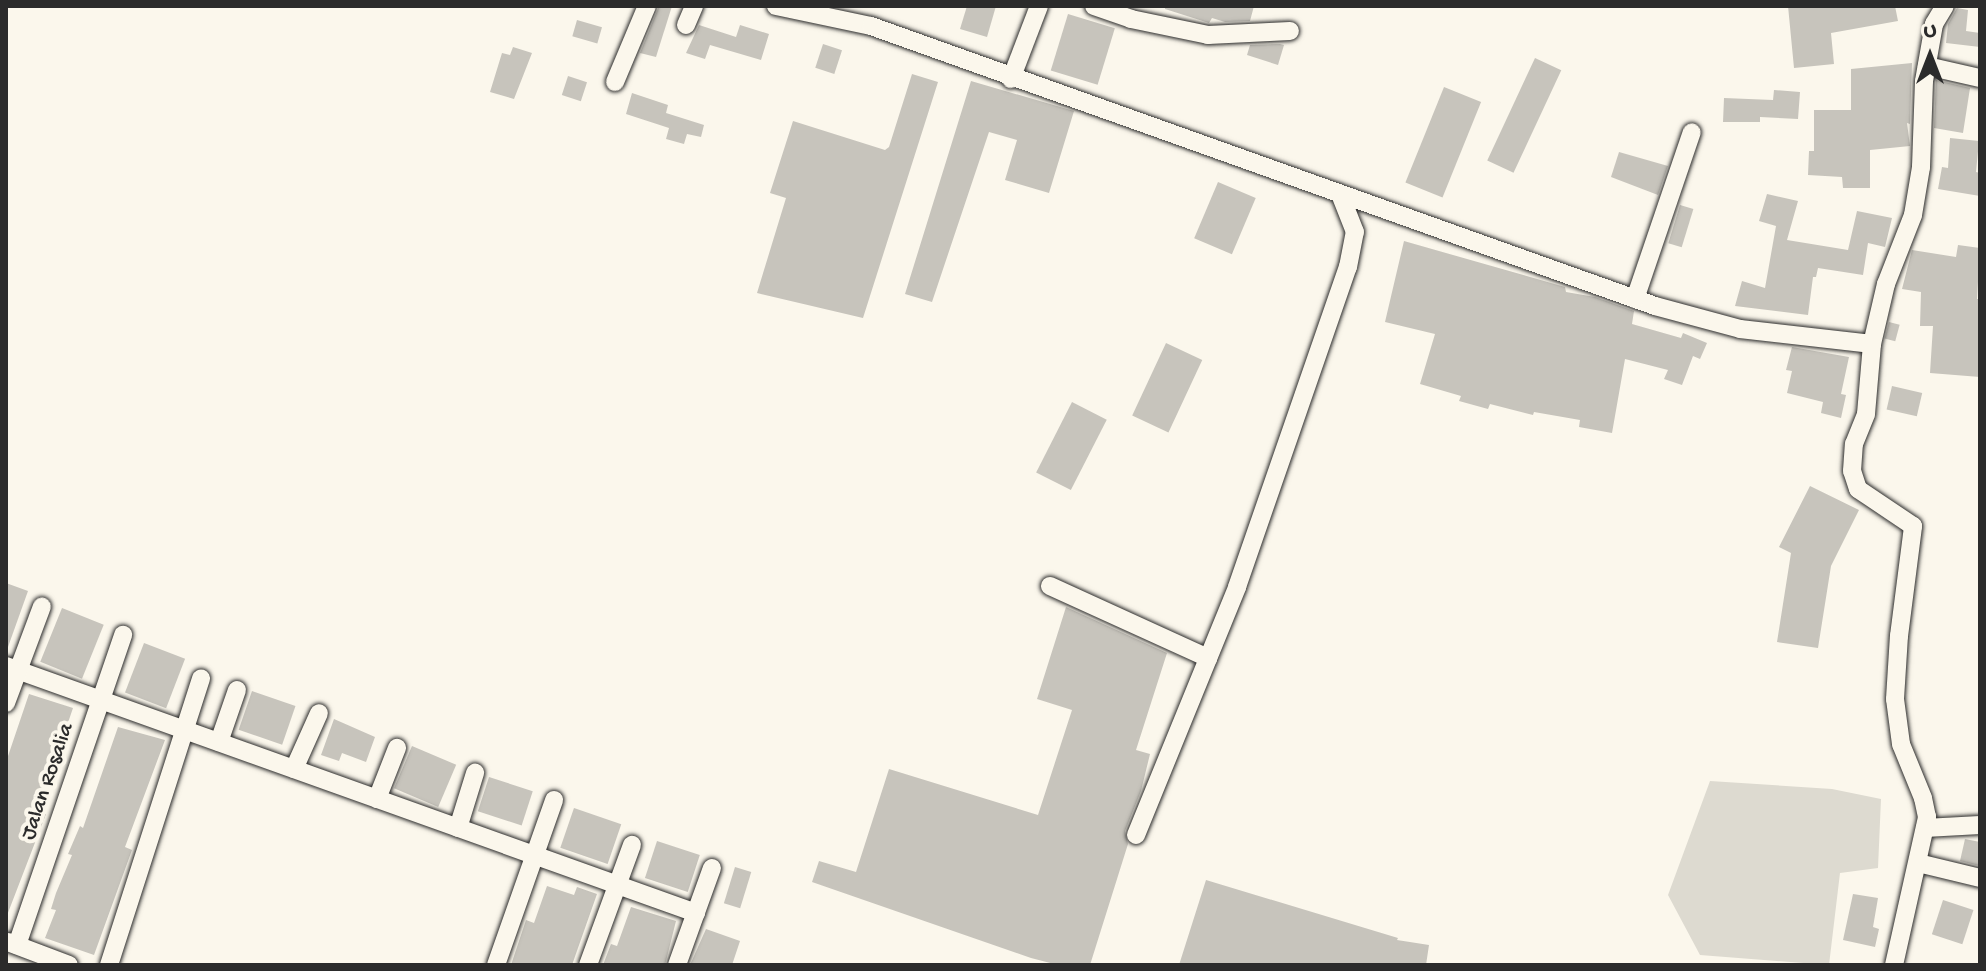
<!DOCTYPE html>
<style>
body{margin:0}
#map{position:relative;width:1986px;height:971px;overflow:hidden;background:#fbf7ec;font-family:"Gochi Hand",sans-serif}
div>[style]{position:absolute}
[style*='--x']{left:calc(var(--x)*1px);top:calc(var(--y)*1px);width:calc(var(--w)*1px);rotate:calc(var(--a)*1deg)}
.green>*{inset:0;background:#dddad0}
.building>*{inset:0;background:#c7c4bc;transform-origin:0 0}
.roads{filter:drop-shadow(0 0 2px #2b2b2b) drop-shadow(0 0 2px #2b2b2b)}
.street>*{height:18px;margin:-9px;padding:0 9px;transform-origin:9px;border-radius:9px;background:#fbf7ec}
span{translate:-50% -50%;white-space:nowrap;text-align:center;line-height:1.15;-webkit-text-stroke:8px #fbf7ec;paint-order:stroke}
.street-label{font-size:22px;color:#2b2b2b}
.frame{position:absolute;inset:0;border:8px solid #2b2b2b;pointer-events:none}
.north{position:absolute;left:1890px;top:16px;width:80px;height:80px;-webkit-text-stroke:6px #fbf7ec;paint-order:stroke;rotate:0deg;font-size:22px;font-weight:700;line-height:32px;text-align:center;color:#2b2b2b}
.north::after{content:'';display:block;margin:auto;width:28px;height:36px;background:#2b2b2b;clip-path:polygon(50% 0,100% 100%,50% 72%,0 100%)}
</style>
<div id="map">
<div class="green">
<div style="clip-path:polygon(1710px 781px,1832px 789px,1881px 799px,1878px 868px,1840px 873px,1829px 965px,1700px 955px,1668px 895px)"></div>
</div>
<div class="building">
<div style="clip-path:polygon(659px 6px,672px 6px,656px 57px,640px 53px)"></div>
<div style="clip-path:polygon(967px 6px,996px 6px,987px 37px,960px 29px)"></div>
<div style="clip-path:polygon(1165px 6px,1254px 6px,1250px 21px,1225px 22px,1212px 18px,1209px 23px,1165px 9px)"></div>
<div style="clip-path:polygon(1788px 6px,1895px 6px,1898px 21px,1831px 33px,1834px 64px,1794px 68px)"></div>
<div style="clip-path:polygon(1957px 8px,1968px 10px,1966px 31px,1980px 33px,1980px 47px,1946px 43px,1948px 24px)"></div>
<div style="left:1068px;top:14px;width:49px;height:59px;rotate:17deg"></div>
<div style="left:577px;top:20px;width:26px;height:17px;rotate:16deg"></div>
<div style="clip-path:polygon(699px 25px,736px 37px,740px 25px,769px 34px,761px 60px,710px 45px,705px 59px,686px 53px)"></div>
<div style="left:823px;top:44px;width:20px;height:25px;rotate:18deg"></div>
<div style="clip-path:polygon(1280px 44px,1284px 45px,1278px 65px,1247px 55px,1250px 45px)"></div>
<div style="clip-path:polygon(513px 47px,532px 53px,514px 99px,490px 92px,502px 53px,510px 55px)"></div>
<div style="left:1535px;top:58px;width:29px;height:113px;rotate:25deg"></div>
<div style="clip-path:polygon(1912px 63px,1910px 124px,1907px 123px,1910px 146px,1870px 150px,1870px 188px,1843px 188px,1842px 177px,1808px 175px,1809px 151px,1814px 151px,1814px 110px,1851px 110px,1851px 69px)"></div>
<div style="clip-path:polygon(912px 74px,938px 82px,863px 318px,757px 293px,786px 198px,770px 193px,793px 121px,885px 150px,889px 147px)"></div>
<div style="left:568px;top:76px;width:20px;height:20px;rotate:18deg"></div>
<div style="clip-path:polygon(1936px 80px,1970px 88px,1963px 133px,1934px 128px)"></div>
<div style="clip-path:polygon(971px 81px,1074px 111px,1049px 193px,1005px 180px,1017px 140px,989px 132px,932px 302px,905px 294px)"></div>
<div style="left:1444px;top:87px;width:40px;height:103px;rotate:22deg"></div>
<div style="clip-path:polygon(1774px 90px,1800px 92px,1798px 119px,1760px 117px,1760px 122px,1723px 122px,1724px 98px,1773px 100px)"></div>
<div style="clip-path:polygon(632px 93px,668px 105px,666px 113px,704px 125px,701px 137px,687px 134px,684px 144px,666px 139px,669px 128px,626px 114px)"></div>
<div style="clip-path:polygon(1950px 138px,1979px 141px,1976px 172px,1980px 173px,1980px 196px,1938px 189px,1942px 167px,1948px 168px)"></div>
<div style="clip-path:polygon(1619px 152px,1668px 166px,1658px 195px,1611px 177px)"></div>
<div style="left:1218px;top:182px;width:41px;height:61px;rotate:23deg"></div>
<div style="clip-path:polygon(1767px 194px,1798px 201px,1787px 240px,1848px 250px,1857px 211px,1892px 218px,1885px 247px,1868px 243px,1863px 275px,1818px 268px,1816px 277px,1813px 277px,1808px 315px,1735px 306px,1742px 281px,1765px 288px,1776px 226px,1759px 221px)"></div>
<div style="left:1680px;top:205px;width:14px;height:40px;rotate:17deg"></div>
<div style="clip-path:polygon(1404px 241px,1565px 287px,1566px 292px,1595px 297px,1634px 311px,1632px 324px,1681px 338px,1683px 333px,1707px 343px,1700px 359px,1693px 356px,1682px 385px,1664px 379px,1668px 370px,1625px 359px,1612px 433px,1579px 427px,1580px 420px,1534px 412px,1533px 415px,1490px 404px,1488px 409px,1459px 401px,1461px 396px,1420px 384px,1435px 334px,1385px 322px)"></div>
<div style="clip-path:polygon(1958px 245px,1980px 248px,1977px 299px,1980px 299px,1980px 377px,1930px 373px,1933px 326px,1920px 326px,1921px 292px,1902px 289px,1912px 250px,1956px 257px)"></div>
<div style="left:1889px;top:322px;width:11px;height:17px;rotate:15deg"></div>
<div style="left:1166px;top:343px;width:40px;height:80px;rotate:25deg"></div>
<div style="clip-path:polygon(1792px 347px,1849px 357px,1841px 394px,1846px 395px,1841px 418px,1821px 413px,1823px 402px,1787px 393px,1792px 371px,1786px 370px)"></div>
<div style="left:1892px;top:386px;width:31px;height:24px;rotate:13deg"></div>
<div style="left:1072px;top:402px;width:39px;height:79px;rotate:27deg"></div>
<div style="clip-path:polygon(1810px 486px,1859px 510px,1831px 566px,1818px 648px,1777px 642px,1791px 553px,1779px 547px)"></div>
<div style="clip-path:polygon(6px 583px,28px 591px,8px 647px,6px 646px)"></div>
<div style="clip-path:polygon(1066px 607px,1167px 653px,1136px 750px,1150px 754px,1141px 791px,1125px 831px,1128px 844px,1090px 965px,1058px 965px,1031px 958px,812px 882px,819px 861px,856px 872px,889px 769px,1038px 815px,1072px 710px,1037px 699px)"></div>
<div style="left:62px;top:608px;width:45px;height:58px;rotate:22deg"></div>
<div style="left:144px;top:643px;width:44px;height:53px;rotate:21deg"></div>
<div style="left:252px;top:691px;width:46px;height:41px;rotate:19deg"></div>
<div style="clip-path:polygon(29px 694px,73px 708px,38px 811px,46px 814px,6px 918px,6px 762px)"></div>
<div style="clip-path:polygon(334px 719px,375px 737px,366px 762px,342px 753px,339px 761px,321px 755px)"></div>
<div style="clip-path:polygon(118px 727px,165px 740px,125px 847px,132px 850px,94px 955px,45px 938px,56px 910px,51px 909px,56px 893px,72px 855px,68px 854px,80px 826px,83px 828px)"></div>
<div style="left:412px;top:746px;width:48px;height:46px;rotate:23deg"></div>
<div style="left:489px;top:777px;width:46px;height:36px;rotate:18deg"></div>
<div style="left:574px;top:808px;width:50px;height:42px;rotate:19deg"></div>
<div style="clip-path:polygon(1965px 839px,1980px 842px,1980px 866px,1960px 861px)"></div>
<div style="left:657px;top:841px;width:45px;height:39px;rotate:18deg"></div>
<div style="left:735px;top:867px;width:17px;height:38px;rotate:17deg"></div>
<div style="clip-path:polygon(1206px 880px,1398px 938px,1397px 940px,1429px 945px,1426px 965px,1179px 965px)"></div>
<div style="clip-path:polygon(547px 886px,574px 895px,577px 887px,597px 894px,572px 965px,511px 965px,526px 920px,534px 923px)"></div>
<div style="clip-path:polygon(1853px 894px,1878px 898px,1873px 927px,1879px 929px,1875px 947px,1843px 940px)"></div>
<div style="left:1943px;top:900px;width:32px;height:36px;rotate:18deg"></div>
<div style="clip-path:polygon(631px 907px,676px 921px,665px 965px,603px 965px,611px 944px,617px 946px)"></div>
<div style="clip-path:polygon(706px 929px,740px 941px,732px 965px,690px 965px)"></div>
</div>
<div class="roads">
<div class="street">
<div style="--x:776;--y:6;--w:97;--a:11.9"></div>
<div style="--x:871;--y:26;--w:832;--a:19.65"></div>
<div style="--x:1655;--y:306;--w:88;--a:15.1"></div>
<div style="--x:1740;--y:329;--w:133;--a:6.5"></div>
<div style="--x:1094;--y:6;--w:39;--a:19"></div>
<div style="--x:1131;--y:19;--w:79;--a:11.7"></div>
<div style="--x:1208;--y:35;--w:82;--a:-2.8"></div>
<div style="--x:686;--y:25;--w:21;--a:-67"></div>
<div style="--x:1927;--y:66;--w:54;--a:12.8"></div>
<div style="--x:1011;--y:79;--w:78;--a:-69"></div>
<div style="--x:615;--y:82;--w:82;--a:-67.2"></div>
<div style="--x:1635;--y:299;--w:176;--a:-71.2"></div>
<div style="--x:1050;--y:586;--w:174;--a:24.5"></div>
<div style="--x:6;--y:666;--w:733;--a:19.7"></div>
<div style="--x:6;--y:703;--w:103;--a:-69.6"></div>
<div style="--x:219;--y:742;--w:55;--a:-70.9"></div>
<div style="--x:294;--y:769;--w:61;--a:-65.9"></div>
<div style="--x:377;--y:799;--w:55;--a:-68.6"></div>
<div style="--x:458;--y:828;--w:58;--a:-72.8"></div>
<div style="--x:1925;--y:828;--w:55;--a:-3.1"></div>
<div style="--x:1136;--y:835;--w:268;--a:-67.8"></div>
<div style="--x:1237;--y:587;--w:339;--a:-70.9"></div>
<div style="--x:1348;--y:267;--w:36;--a:-79"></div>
<div style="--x:1355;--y:232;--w:41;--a:-111.5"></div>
<div style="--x:1918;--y:863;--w:64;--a:13.6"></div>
<div style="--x:8;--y:942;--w:65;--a:20.7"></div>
<div style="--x:17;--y:945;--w:328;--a:-71.1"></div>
<div style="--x:109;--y:965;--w:301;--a:-72.2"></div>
<div style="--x:496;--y:965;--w:175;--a:-70.6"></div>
<div style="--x:588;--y:965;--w:128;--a:-69.9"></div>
<div style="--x:677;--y:965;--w:103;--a:-70.2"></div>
<div style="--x:1894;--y:965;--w:152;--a:-77.4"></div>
<div style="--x:1927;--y:817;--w:19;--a:-102"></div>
<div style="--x:1923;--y:798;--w:58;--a:-112.2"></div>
<div style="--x:1901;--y:744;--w:45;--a:-97.6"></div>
<div style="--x:1895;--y:699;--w:63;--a:-86.4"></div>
<div style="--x:1899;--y:636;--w:111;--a:-82.7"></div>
<div style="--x:1913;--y:526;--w:66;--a:-146.1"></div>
<div style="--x:1858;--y:489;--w:19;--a:-108"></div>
<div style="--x:1852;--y:471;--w:27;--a:-86"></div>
<div style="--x:1854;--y:444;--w:32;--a:-68"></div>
<div style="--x:1866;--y:414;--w:70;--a:-85.1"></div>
<div style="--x:1872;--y:344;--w:62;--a:-76.9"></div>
<div style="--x:1886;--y:284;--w:74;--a:-68.6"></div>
<div style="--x:1913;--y:215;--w:49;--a:-80.5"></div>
<div style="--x:1921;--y:167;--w:86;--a:-88"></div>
<div style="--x:1924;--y:81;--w:58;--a:-80"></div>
<div style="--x:1934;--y:24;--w:21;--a:-59"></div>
</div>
</div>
<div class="street-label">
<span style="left:49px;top:782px;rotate:-71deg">Jalan Rosalia</span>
</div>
<div class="frame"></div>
<div class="north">U</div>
</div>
